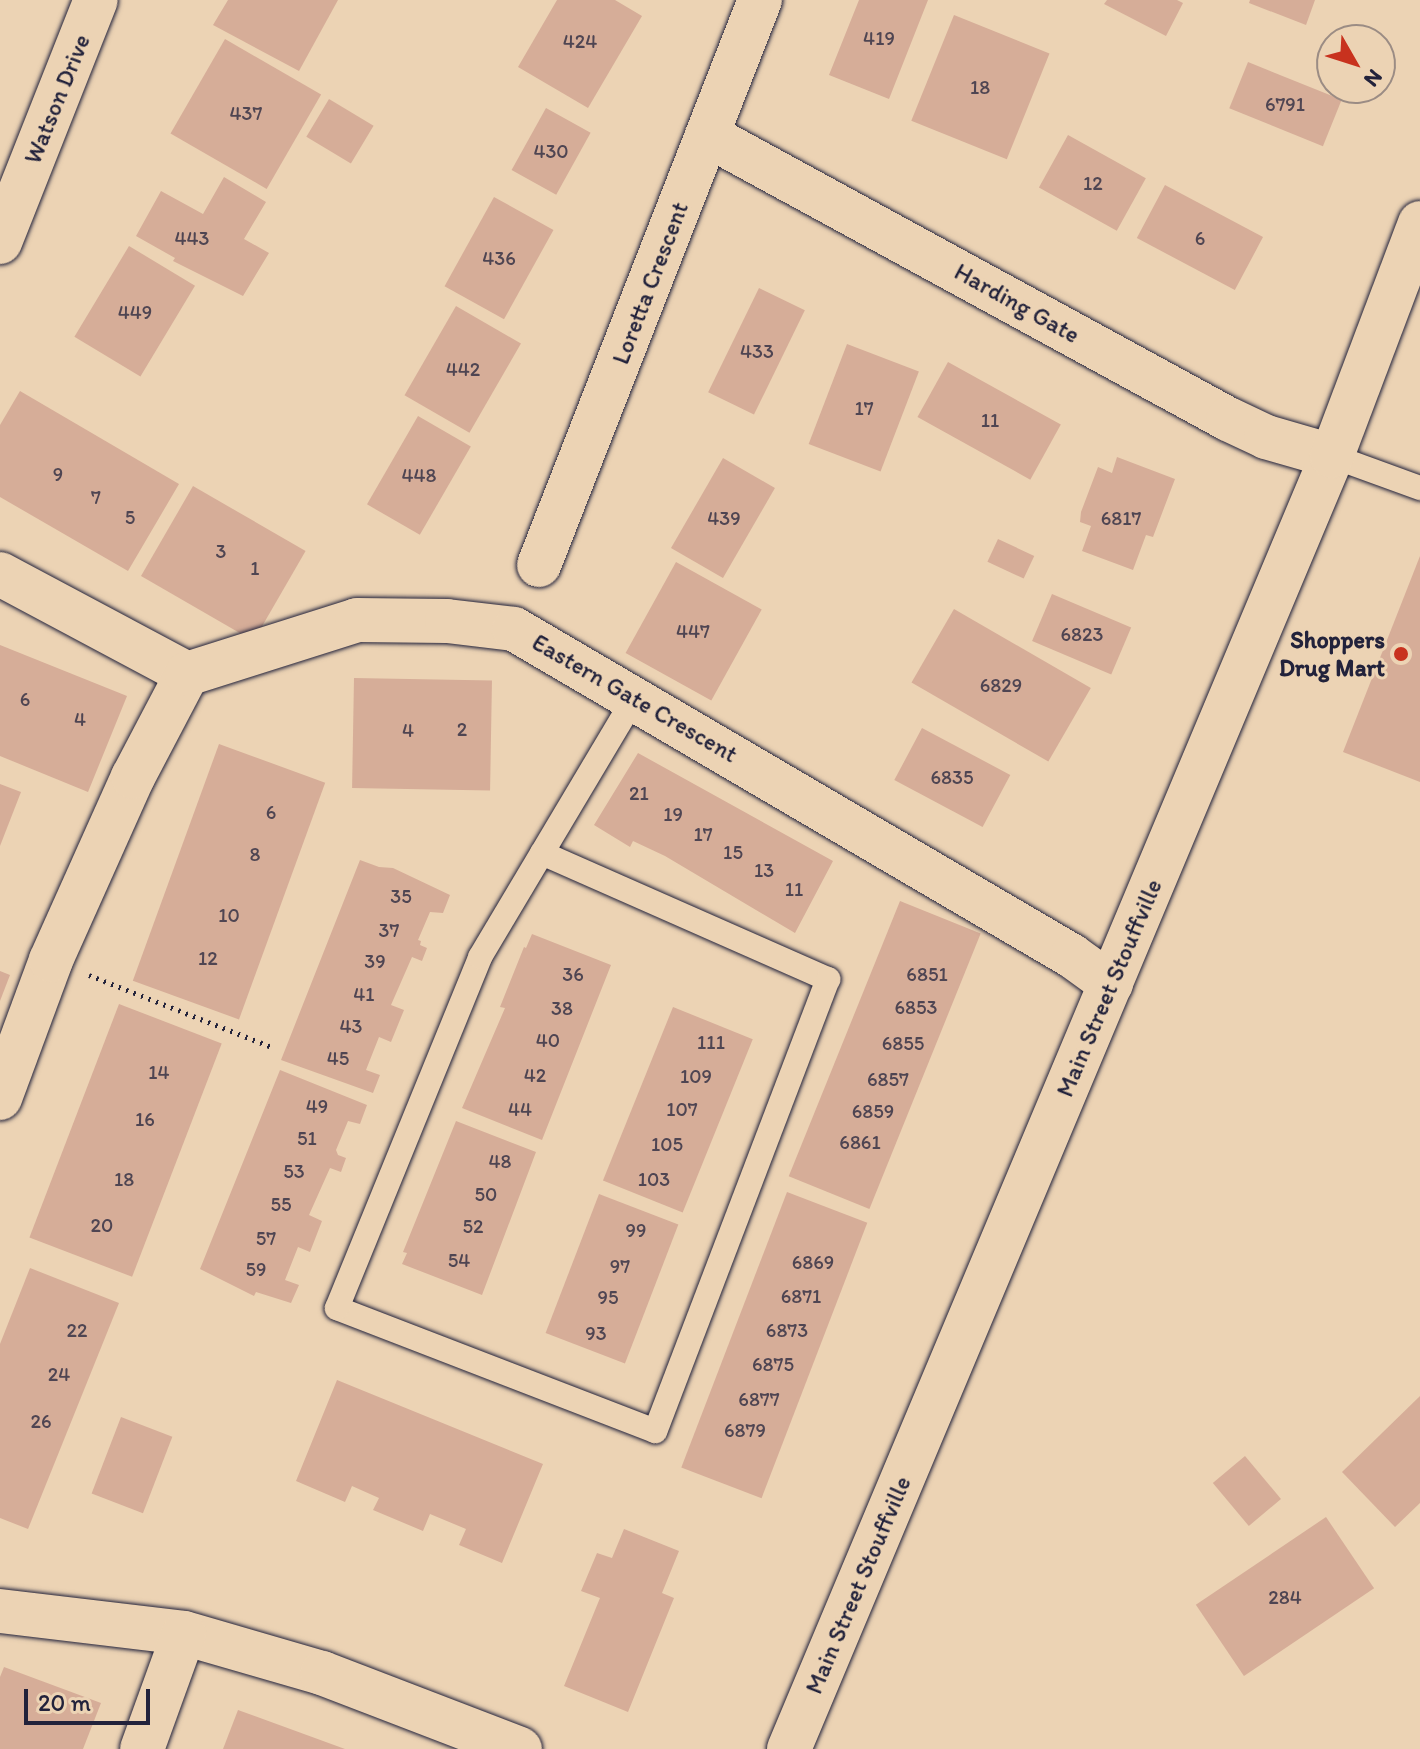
<!DOCTYPE html>
<style>
body{margin:0}
#map{position:relative;width:1420px;height:1749px;overflow:hidden;background:#ecd3b4;font-family:Itim,sans-serif}
div>[style]{position:absolute}
[style*='--x']{left:calc(var(--x)*1px);top:calc(var(--y)*1px);width:calc(var(--w)*1px);rotate:calc(var(--a)*1deg)}
.building>*{inset:0;background:#d6ad98;transform-origin:0 0}
.path>*{height:5px;margin-top:-2.5px;transform-origin:0;background:repeating-linear-gradient(90deg,#22223b 0 2px,transparent 0 8px)}
.roads{filter:drop-shadow(0 0 2px #22223b) drop-shadow(0 0 2px #22223b)}
.lane>*{height:24px;margin:-12px;padding:0 12px;transform-origin:12px;border-radius:12px;background:#ecd3b4}
.street>*{height:44px;margin:-22px;padding:0 22px;transform-origin:22px;border-radius:22px;background:#ecd3b4}
.secondary>*{height:44px;margin:-22px;padding:0 22px;transform-origin:22px;border-radius:22px;background:#ecd3b4}
.dots>*{width:22px;height:22px;translate:-50% -50%;box-sizing:border-box;border:4px solid #ecd3b4;border-radius:50%}
span{translate:-50% -50%;white-space:nowrap;text-align:center;line-height:1.15;-webkit-text-stroke:6px #ecd3b4;paint-order:stroke}
.number-label{font-size:20px;color:#4f4552}
.number-label span{-webkit-text-stroke-width:0}
.street-label{font-size:24px;color:#22223b}
.poi-label{font-size:24px;color:#22223b;font-weight:700}
.right{translate:-100% -50%;text-align:right}
.north{position:absolute;left:1316px;top:24px;width:80px;height:80px;box-sizing:border-box;background:#ecd3b4;border:2px solid #9b8c84;border-radius:50%;rotate:129deg;font-size:22px;font-weight:700;line-height:32px;text-align:center;color:#22223b}
.north::after{content:'';display:block;margin:auto;width:28px;height:36px;background:#c8321e;clip-path:polygon(50% 0,100% 100%,50% 72%,0 100%)}
.scale{position:absolute;left:24px;top:1689px;width:126px;height:36px;box-sizing:border-box;border:4px solid #22223b;border-top:0;padding-left:10px;font-size:24px;line-height:28px;white-space:nowrap;color:#22223b;-webkit-text-stroke:6px #ecd3b4;paint-order:stroke}
</style>
<div id="map">
<div class="building">
<div style="clip-path:polygon(228px 0,338px 0,299px 71px,213px 25px)"></div>
<div style="clip-path:polygon(557px 0,615px 0,642px 16px,588px 108px,518px 67px)"></div>
<div style="clip-path:polygon(859px 0,928px 0,889px 99px,829px 75px)"></div>
<div style="clip-path:polygon(1107px 0,1177px 0,1183px 3px,1166px 36px,1104px 4px)"></div>
<div style="clip-path:polygon(1250px 0,1315px 0,1306px 25px,1249px 3px)"></div>
<div style="left:954px;top:15px;width:103px;height:114px;rotate:22deg"></div>
<div style="left:225px;top:39px;width:111px;height:109px;rotate:30deg"></div>
<div style="left:1248px;top:62px;width:101px;height:50px;rotate:22deg"></div>
<div style="left:329px;top:99px;width:52px;height:44px;rotate:31deg"></div>
<div style="left:546px;top:108px;width:51px;height:71px;rotate:29deg"></div>
<div style="left:1068px;top:135px;width:89px;height:60px;rotate:29deg"></div>
<div style="clip-path:polygon(224px 177px,266px 202px,244px 239px,269px 253px,243px 296px,173px 261px,175px 258px,136px 236px,161px 191px,203px 214px)"></div>
<div style="left:1165px;top:185px;width:111px;height:60px;rotate:28deg"></div>
<div style="left:494px;top:197px;width:68px;height:102px;rotate:29deg"></div>
<div style="left:129px;top:246px;width:77px;height:106px;rotate:31deg"></div>
<div style="left:759px;top:288px;width:51px;height:116px;rotate:26deg"></div>
<div style="left:456px;top:306px;width:75px;height:103px;rotate:30deg"></div>
<div style="left:847px;top:344px;width:77px;height:107px;rotate:21deg"></div>
<div style="left:948px;top:362px;width:129px;height:63px;rotate:29deg"></div>
<div style="clip-path:polygon(20px 391px,179px 484px,128px 571px,0 497px,0 425px)"></div>
<div style="left:418px;top:416px;width:61px;height:102px;rotate:30deg"></div>
<div style="clip-path:polygon(1117px 457px,1175px 479px,1153px 537px,1146px 535px,1133px 570px,1082px 551px,1091px 526px,1080px 522px,1081px 512px,1098px 467px,1112px 473px)"></div>
<div style="left:723px;top:458px;width:60px;height:104px;rotate:30deg"></div>
<div style="left:193px;top:486px;width:130px;height:104px;rotate:30deg"></div>
<div style="left:998px;top:539px;width:40px;height:25px;rotate:25deg"></div>
<div style="clip-path:polygon(1420px 556px,1420px 782px,1343px 752px)"></div>
<div style="left:676px;top:562px;width:98px;height:104px;rotate:29deg"></div>
<div style="left:1052px;top:594px;width:86px;height:51px;rotate:23deg"></div>
<div style="left:954px;top:609px;width:158px;height:85px;rotate:30deg"></div>
<div style="clip-path:polygon(0 645px,127px 696px,88px 792px,0 756px)"></div>
<div style="left:354px;top:678px;width:138px;height:110px;rotate:1deg"></div>
<div style="left:922px;top:728px;width:100px;height:59px;rotate:28deg"></div>
<div style="left:219px;top:744px;width:113px;height:252px;rotate:20deg"></div>
<div style="clip-path:polygon(638px 753px,833px 861px,795px 933px,665px 856px,633px 841px,630px 847px,594px 825px)"></div>
<div style="clip-path:polygon(0 784px,21px 792px,0 846px)"></div>
<div style="clip-path:polygon(360px 860px,379px 867px,393px 868px,450px 895px,443px 913px,430px 912px,418px 940px,421px 941px,420px 945px,427px 948px,422px 961px,412px 957px,391px 1005px,404px 1010px,391px 1042px,379px 1037px,366px 1070px,380px 1075px,373px 1093px,281px 1060px)"></div>
<div style="left:900px;top:901px;width:87px;height:297px;rotate:22deg"></div>
<div style="clip-path:polygon(532px 934px,611px 965px,542px 1140px,462px 1108px,505px 1008px,500px 1007px,524px 947px,526px 948px)"></div>
<div style="clip-path:polygon(0 971px,10px 975px,0 1001px)"></div>
<div style="left:119px;top:1004px;width:110px;height:250px;rotate:21deg"></div>
<div style="left:673px;top:1007px;width:86px;height:187px;rotate:22deg"></div>
<div style="clip-path:polygon(280px 1070px,367px 1105px,360px 1124px,348px 1121px,336px 1150px,338px 1155px,346px 1158px,341px 1172px,330px 1168px,309px 1215px,322px 1221px,310px 1252px,298px 1247px,285px 1280px,299px 1285px,291px 1303px,256px 1292px,254px 1296px,200px 1269px)"></div>
<div style="clip-path:polygon(456px 1121px,536px 1152px,482px 1295px,402px 1264px,407px 1253px,403px 1252px)"></div>
<div style="left:787px;top:1192px;width:86px;height:295px;rotate:21deg"></div>
<div style="left:599px;top:1194px;width:85px;height:149px;rotate:21deg"></div>
<div style="clip-path:polygon(30px 1268px,119px 1303px,28px 1529px,0 1518px,0 1344px)"></div>
<div style="clip-path:polygon(337px 1380px,543px 1464px,502px 1563px,459px 1545px,466px 1529px,430px 1514px,423px 1531px,373px 1510px,379px 1498px,352px 1486px,345px 1502px,296px 1481px)"></div>
<div style="clip-path:polygon(1420px 1396px,1420px 1503px,1395px 1527px,1342px 1472px)"></div>
<div style="left:121px;top:1417px;width:55px;height:82px;rotate:21deg"></div>
<div style="left:1245px;top:1456px;width:56px;height:42px;rotate:50deg"></div>
<div style="left:1326px;top:1517px;width:86px;height:157px;rotate:56deg"></div>
<div style="clip-path:polygon(624px 1529px,679px 1551px,662px 1593px,674px 1598px,628px 1712px,564px 1686px,600px 1598px,581px 1591px,597px 1553px,612px 1558px)"></div>
<div style="clip-path:polygon(4px 1667px,101px 1703px,83px 1749px,0 1749px,0 1677px)"></div>
<div style="clip-path:polygon(238px 1710px,345px 1749px,223px 1749px)"></div>
</div>
<div class="path">
<div style="--x:89;--y:975;--w:199;--a:21.5"></div>
</div>
<div class="roads">
<div class="lane">
<div style="--x:1332;--y:456;--w:94;--a:20"></div>
<div style="--x:542;--y:853;--w:313;--a:23.8"></div>
<div style="--x:828;--y:979;--w:484;--a:110.9"></div>
<div style="--x:655;--y:1431;--w:341;--a:-158.9"></div>
<div style="--x:337;--y:1308;--w:379;--a:-67.8"></div>
<div style="--x:480;--y:957;--w:303;--a:-59.2"></div>
</div>
<div class="street">
<div style="--x:707;--y:135;--w:593;--a:28.6"></div>
<div style="--x:1228;--y:419;--w:42;--a:25.3"></div>
<div style="--x:1266;--y:437;--w:69;--a:16.1"></div>
<div style="--x:0;--y:242;--w:260;--a:-68.4"></div>
<div style="--x:539;--y:565;--w:607;--a:-68.64"></div>
<div style="--x:0;--y:574;--w:212;--a:28.1"></div>
<div style="--x:0;--y:1098;--w:147;--a:-69.7"></div>
<div style="--x:51;--y:960;--w:201;--a:-65.9"></div>
<div style="--x:133;--y:777;--w:116;--a:-62.3"></div>
<div style="--x:187;--y:674;--w:178;--a:-17.6"></div>
<div style="--x:357;--y:620;--w:90;--a:0.6"></div>
<div style="--x:447;--y:621;--w:67;--a:6.8"></div>
<div style="--x:514;--y:629;--w:647;--a:30.37"></div>
<div style="--x:1072;--y:956;--w:48;--a:35.7"></div>
<div style="--x:0;--y:1611;--w:185;--a:6.8"></div>
<div style="--x:184;--y:1633;--w:144;--a:16.2"></div>
<div style="--x:322;--y:1673;--w:212;--a:21"></div>
<div style="--x:142;--y:1749;--w:123;--a:-70.1"></div>
</div>
<div class="secondary">
<div style="--x:789;--y:1749;--w:1402;--a:-67.22"></div>
<div style="--x:1332;--y:456;--w:249;--a:-69.3"></div>
</div>
</div>
<div class="dots">
<div style="left:1401px;top:654px;background:#c8321e"></div>
</div>
<div class="number-label">
<span style="left:879px;top:38px">419</span>
<span style="left:580px;top:41px">424</span>
<span style="left:980px;top:87px">18</span>
<span style="left:1285px;top:104px">6791</span>
<span style="left:246px;top:113px">437</span>
<span style="left:551px;top:151px">430</span>
<span style="left:1093px;top:183px">12</span>
<span style="left:192px;top:238px">443</span>
<span style="left:1200px;top:238px">6</span>
<span style="left:499px;top:258px">436</span>
<span style="left:135px;top:312px">449</span>
<span style="left:757px;top:351px">433</span>
<span style="left:463px;top:369px">442</span>
<span style="left:864px;top:408px">17</span>
<span style="left:990px;top:420px">11</span>
<span style="left:58px;top:474px">9</span>
<span style="left:419px;top:475px">448</span>
<span style="left:96px;top:497px">7</span>
<span style="left:130px;top:517px">5</span>
<span style="left:724px;top:518px">439</span>
<span style="left:1121px;top:518px">6817</span>
<span style="left:221px;top:551px">3</span>
<span style="left:255px;top:568px">1</span>
<span style="left:693px;top:631px">447</span>
<span style="left:1082px;top:634px">6823</span>
<span style="left:1001px;top:685px">6829</span>
<span style="left:25px;top:699px">6</span>
<span style="left:80px;top:719px">4</span>
<span style="left:462px;top:729px">2</span>
<span style="left:408px;top:730px">4</span>
<span style="left:952px;top:777px">6835</span>
<span style="left:639px;top:793px">21</span>
<span style="left:271px;top:812px">6</span>
<span style="left:673px;top:814px">19</span>
<span style="left:703px;top:834px">17</span>
<span style="left:733px;top:852px">15</span>
<span style="left:255px;top:854px">8</span>
<span style="left:764px;top:870px">13</span>
<span style="left:794px;top:889px">11</span>
<span style="left:401px;top:896px">35</span>
<span style="left:229px;top:915px">10</span>
<span style="left:389px;top:930px">37</span>
<span style="left:208px;top:958px">12</span>
<span style="left:375px;top:961px">39</span>
<span style="left:573px;top:974px">36</span>
<span style="left:927px;top:974px">6851</span>
<span style="left:364px;top:994px">41</span>
<span style="left:916px;top:1007px">6853</span>
<span style="left:562px;top:1008px">38</span>
<span style="left:351px;top:1026px">43</span>
<span style="left:548px;top:1040px">40</span>
<span style="left:711px;top:1042px">111</span>
<span style="left:903px;top:1043px">6855</span>
<span style="left:338px;top:1058px">45</span>
<span style="left:159px;top:1072px">14</span>
<span style="left:535px;top:1075px">42</span>
<span style="left:696px;top:1076px">109</span>
<span style="left:888px;top:1079px">6857</span>
<span style="left:317px;top:1106px">49</span>
<span style="left:520px;top:1109px">44</span>
<span style="left:682px;top:1109px">107</span>
<span style="left:873px;top:1111px">6859</span>
<span style="left:145px;top:1119px">16</span>
<span style="left:307px;top:1138px">51</span>
<span style="left:860px;top:1142px">6861</span>
<span style="left:667px;top:1144px">105</span>
<span style="left:500px;top:1161px">48</span>
<span style="left:294px;top:1171px">53</span>
<span style="left:124px;top:1179px">18</span>
<span style="left:654px;top:1179px">103</span>
<span style="left:486px;top:1194px">50</span>
<span style="left:281px;top:1204px">55</span>
<span style="left:102px;top:1225px">20</span>
<span style="left:473px;top:1226px">52</span>
<span style="left:636px;top:1230px">99</span>
<span style="left:266px;top:1238px">57</span>
<span style="left:459px;top:1260px">54</span>
<span style="left:813px;top:1262px">6869</span>
<span style="left:620px;top:1266px">97</span>
<span style="left:256px;top:1269px">59</span>
<span style="left:801px;top:1296px">6871</span>
<span style="left:608px;top:1297px">95</span>
<span style="left:77px;top:1330px">22</span>
<span style="left:787px;top:1330px">6873</span>
<span style="left:596px;top:1333px">93</span>
<span style="left:773px;top:1364px">6875</span>
<span style="left:59px;top:1374px">24</span>
<span style="left:759px;top:1399px">6877</span>
<span style="left:41px;top:1421px">26</span>
<span style="left:745px;top:1430px">6879</span>
<span style="left:1285px;top:1597px">284</span>
</div>
<div class="street-label">
<span style="left:57px;top:99px;rotate:-68deg">Watson Drive</span>
<span style="left:650px;top:283px;rotate:-69deg">Loretta Crescent</span>
<span style="left:1017px;top:303px;rotate:29deg">Harding Gate</span>
<span style="left:635px;top:698px;rotate:30deg">Eastern Gate Crescent</span>
<span style="left:1109px;top:988px;rotate:-67deg">Main Street Stouffville</span>
<span style="left:858px;top:1585px;rotate:-67deg">Main Street Stouffville</span>
</div>
<div class="poi-label">
<span class="right" style="left:1385px;top:654px">Shoppers<br>Drug Mart</span>
</div>
<div class="north">N</div>
<div class="scale">20 m</div>
</div>
